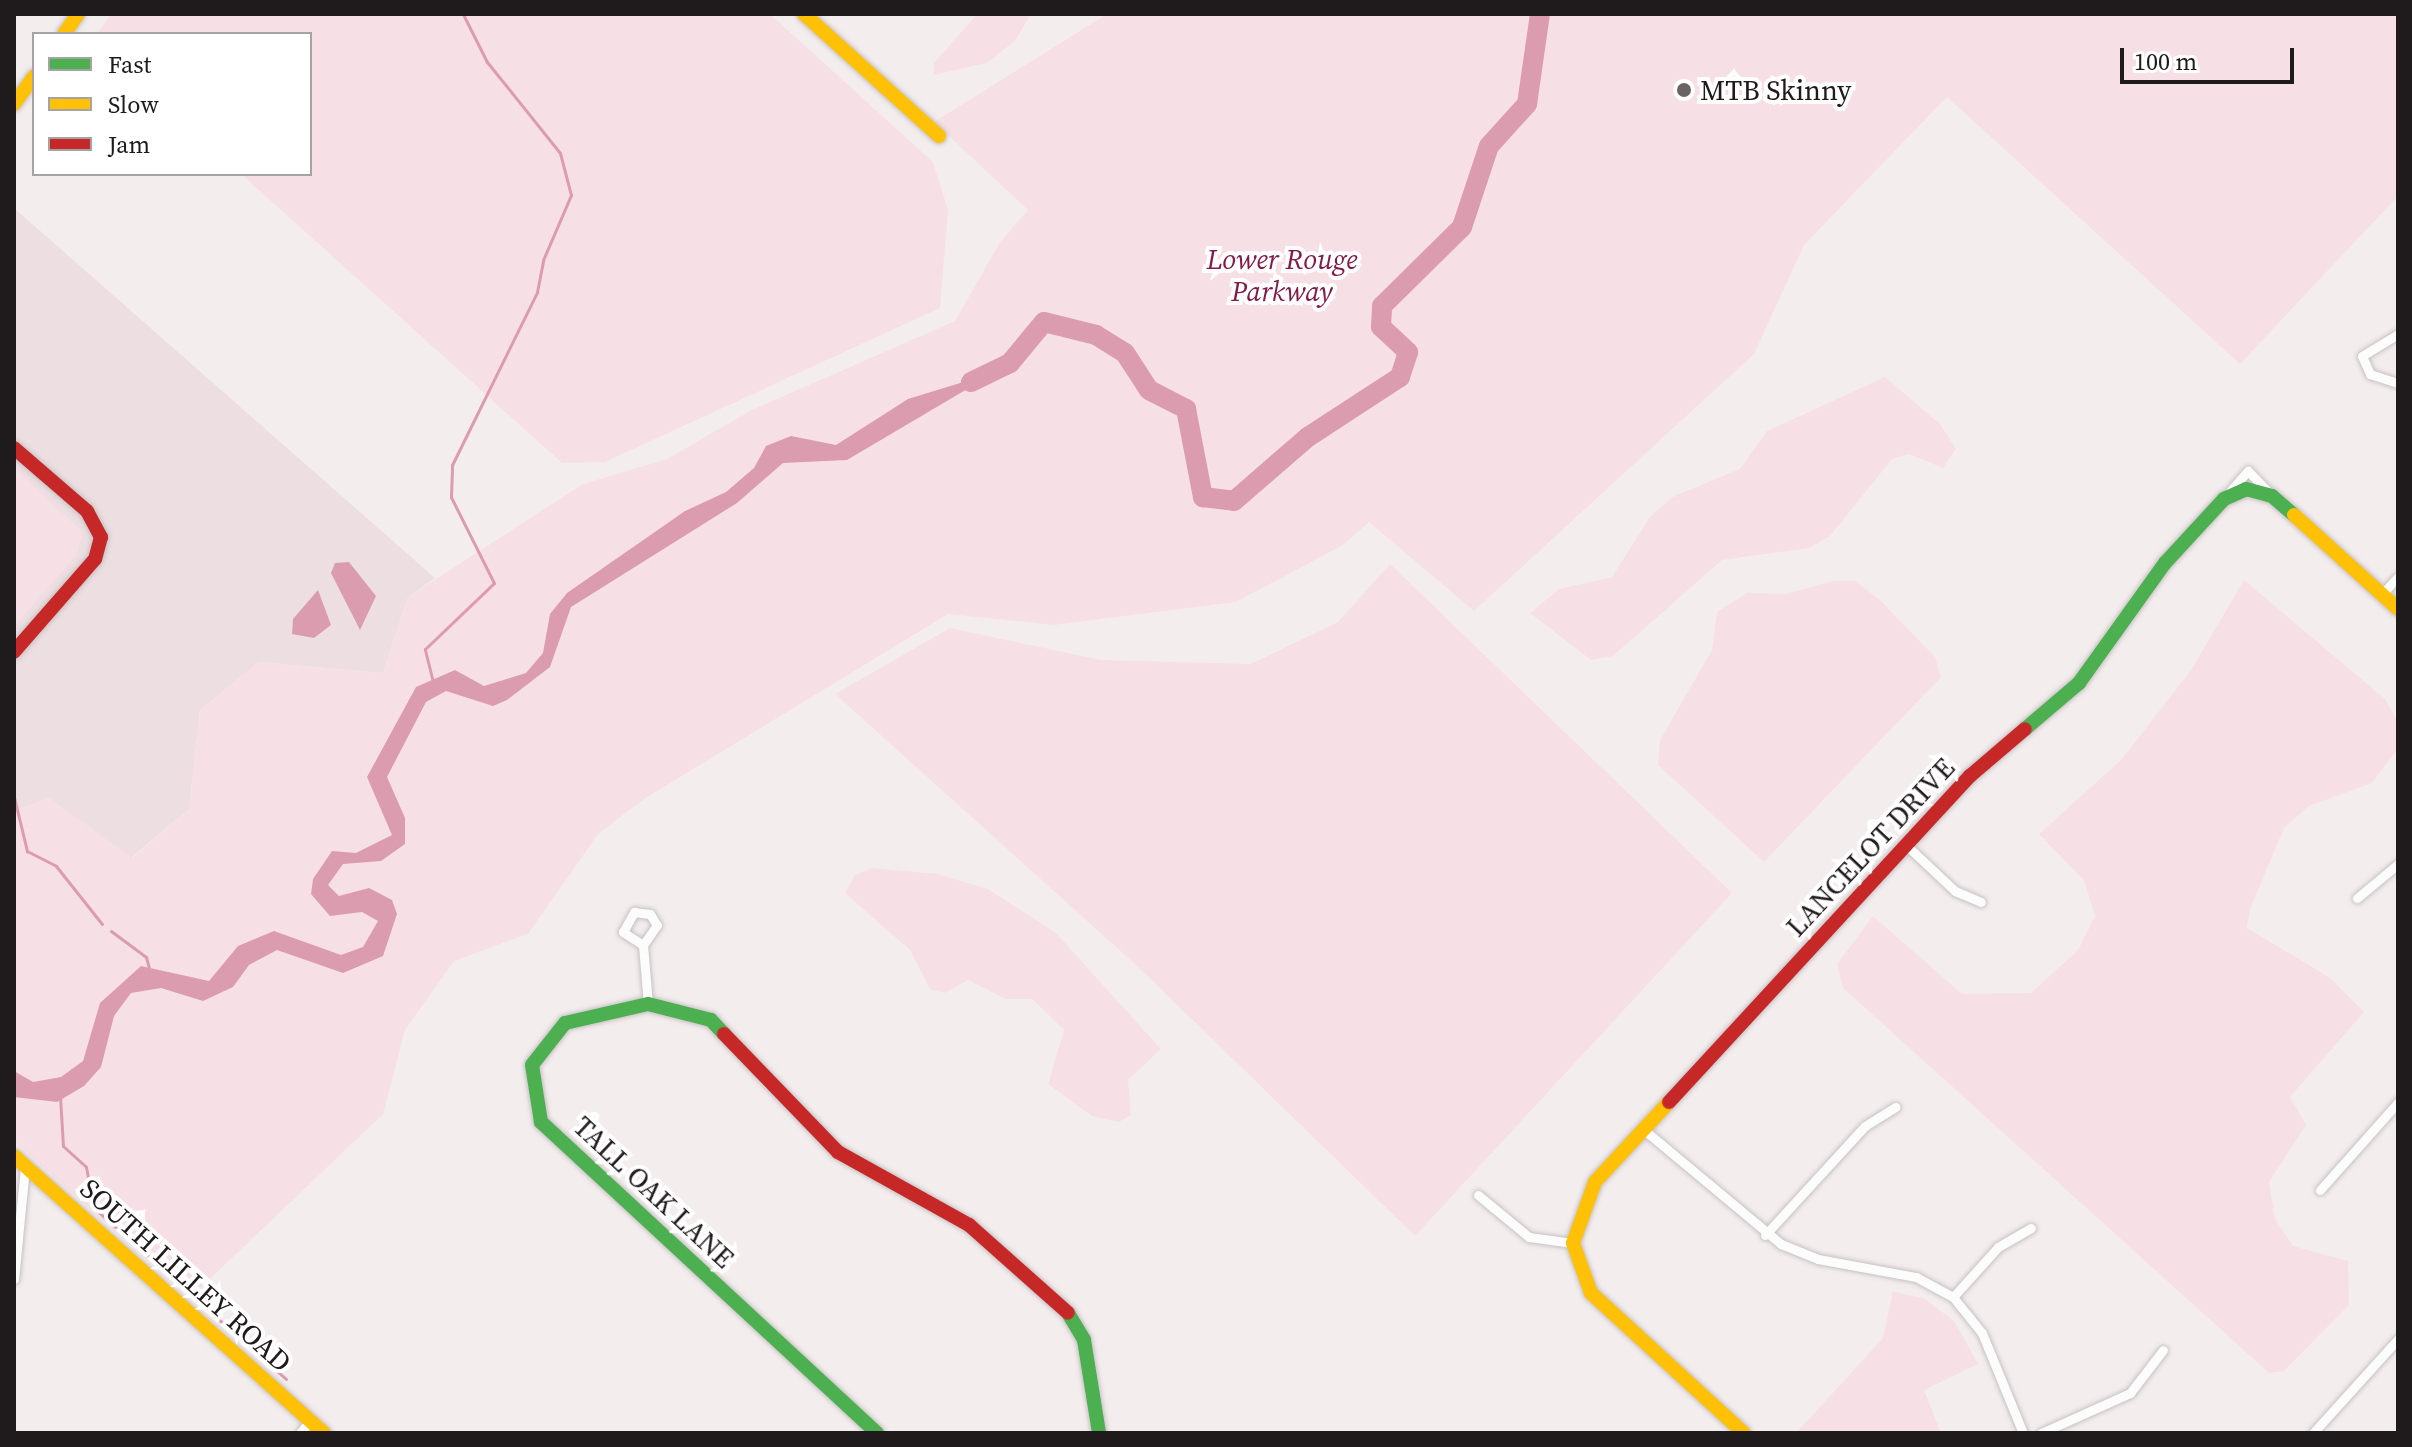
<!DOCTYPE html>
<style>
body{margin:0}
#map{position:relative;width:2412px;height:1447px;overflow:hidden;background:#f4edee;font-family:"Source Serif 4",serif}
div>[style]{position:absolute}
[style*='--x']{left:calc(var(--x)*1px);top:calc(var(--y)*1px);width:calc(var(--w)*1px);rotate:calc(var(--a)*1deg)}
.built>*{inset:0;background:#ecdee1}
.green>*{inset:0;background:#f7e0e5}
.water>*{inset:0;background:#dc9caf}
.stream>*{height:3px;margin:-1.5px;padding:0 1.5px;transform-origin:1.5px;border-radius:1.5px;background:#dc9caf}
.river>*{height:20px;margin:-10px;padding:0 10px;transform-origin:10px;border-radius:10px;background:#dc9caf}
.roads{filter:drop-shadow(0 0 2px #c7c2c3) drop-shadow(0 0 2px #c7c2c3)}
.street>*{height:9px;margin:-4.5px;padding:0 4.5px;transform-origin:4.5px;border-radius:4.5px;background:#fdfcfc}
.fast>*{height:14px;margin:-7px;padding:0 7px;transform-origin:7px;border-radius:7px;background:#4caf50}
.slow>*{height:14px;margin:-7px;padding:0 7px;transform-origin:7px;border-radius:7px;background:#ffc107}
.jam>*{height:14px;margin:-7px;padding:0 7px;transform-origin:7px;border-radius:7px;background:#c62828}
.dots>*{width:22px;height:22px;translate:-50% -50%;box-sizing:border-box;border:4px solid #fff;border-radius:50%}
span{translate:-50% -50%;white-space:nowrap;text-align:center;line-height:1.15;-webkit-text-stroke:8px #fff;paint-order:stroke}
.poi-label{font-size:28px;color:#1f1a1b}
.left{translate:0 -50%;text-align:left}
.park-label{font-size:28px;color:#841b46;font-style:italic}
.street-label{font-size:28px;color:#1f1a1b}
.frame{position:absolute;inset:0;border:16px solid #1f1a1b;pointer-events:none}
.legend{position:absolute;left:32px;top:32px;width:280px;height:144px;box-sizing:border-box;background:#fff;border:2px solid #a5a3a4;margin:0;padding:10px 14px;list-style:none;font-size:24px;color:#1f1a1b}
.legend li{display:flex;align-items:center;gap:16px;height:40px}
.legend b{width:40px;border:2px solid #a5a3a4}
.scale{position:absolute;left:2120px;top:48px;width:174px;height:36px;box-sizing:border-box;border:4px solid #1f1a1b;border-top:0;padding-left:10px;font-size:24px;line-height:28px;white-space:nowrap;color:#1f1a1b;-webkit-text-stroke:6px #fff;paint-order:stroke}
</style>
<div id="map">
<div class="built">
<div style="clip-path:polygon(14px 208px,435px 578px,408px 597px,383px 673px,259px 662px,200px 710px,189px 809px,131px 858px,49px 798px,14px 811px)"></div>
</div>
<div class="green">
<div style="clip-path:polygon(111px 14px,770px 14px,933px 162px,948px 210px,940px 308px,605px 462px,562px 463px,241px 174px,310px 174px,310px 34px,97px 34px)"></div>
<div style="clip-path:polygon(977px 14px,1031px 14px,1015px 41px,987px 63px,934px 75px,934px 63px)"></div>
<div style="clip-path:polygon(1107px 14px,2398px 14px,2398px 196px,2240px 364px,1947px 97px,1804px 245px,1754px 354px,1474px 611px,1369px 522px,1343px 545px,1236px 602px,1054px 625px,948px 614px,644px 799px,598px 834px,528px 934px,454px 961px,405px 1030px,383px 1114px,190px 1298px,14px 1141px,14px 811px,49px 798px,132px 858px,189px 809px,200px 710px,258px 662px,383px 673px,408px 597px,583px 484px,667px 459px,752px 410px,955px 321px,1000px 242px,1028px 210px,934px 122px)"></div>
<div style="clip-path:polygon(1885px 377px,1940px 424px,1956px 449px,1943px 468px,1909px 454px,1892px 459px,1830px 536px,1809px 548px,1722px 560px,1613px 656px,1591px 660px,1530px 613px,1559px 589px,1612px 577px,1650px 517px,1672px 497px,1740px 469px,1767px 431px)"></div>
<div style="clip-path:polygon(14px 467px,83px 533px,76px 556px,14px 626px)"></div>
<div style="clip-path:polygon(1390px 564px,1732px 893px,1415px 1236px,1135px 964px,835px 694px,950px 628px,1101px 660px,1251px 664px,1338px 622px)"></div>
<div style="clip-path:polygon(2244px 580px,2385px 699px,2398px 722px,2398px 748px,2372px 783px,2309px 806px,2284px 828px,2250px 909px,2247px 928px,2329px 977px,2364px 1012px,2290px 1097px,2306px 1125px,2269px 1182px,2275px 1219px,2293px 1246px,2348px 1261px,2349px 1305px,2284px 1371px,2269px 1373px,1843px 988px,1837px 964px,1873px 916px,1962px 994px,2031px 993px,2078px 950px,2095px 916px,2084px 880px,2039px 834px,2122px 759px,2191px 670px)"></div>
<div style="clip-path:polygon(1833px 581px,1855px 581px,1879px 599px,1935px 657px,1941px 677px,1764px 862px,1658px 765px,1660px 740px,1712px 650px,1717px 612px,1747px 593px,1786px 594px)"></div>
<div style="clip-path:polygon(872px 868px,938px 874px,988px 889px,1056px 933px,1161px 1049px,1128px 1080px,1131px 1115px,1119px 1122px,1092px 1116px,1048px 1084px,1064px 1030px,1032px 999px,1006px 999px,968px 980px,945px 993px,930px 989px,910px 950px,845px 893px,855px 875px)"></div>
<div style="clip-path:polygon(1893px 1291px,1925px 1299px,1954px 1321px,1978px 1364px,1924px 1390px,1941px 1433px,1796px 1433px,1883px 1338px)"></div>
</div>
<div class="water">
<div style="clip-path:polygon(996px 372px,847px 460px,783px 463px,737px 503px,571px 607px,550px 667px,507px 700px,493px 706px,446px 691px,426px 702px,387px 777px,405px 818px,405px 844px,381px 861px,343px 864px,328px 885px,339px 896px,369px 888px,392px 900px,397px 914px,383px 956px,343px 973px,277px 950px,249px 965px,233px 987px,203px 1001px,161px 988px,131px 993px,114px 1016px,101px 1067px,84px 1086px,57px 1102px,14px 1097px,14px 1071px,33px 1082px,61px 1077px,83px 1061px,100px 1003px,141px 966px,209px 981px,238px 946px,274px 931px,341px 955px,363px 947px,378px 921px,362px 912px,330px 916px,311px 894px,313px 879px,332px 851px,356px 853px,392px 835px,367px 777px,416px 687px,455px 670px,484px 686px,526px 673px,543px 653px,550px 614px,567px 593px,685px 511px,726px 492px,754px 468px,766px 446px,791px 436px,836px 445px,908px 399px)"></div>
<div style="clip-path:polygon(349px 562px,376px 596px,360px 630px,331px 573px,335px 563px)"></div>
<div style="clip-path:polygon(318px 590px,331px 625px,314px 638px,292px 634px,293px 619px)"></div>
</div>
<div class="stream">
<div style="--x:433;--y:682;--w:34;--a:-104"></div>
<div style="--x:425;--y:649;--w:95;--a:-43.7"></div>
<div style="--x:494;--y:583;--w:96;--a:-116.6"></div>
<div style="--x:451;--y:497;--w:32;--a:-88"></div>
<div style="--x:452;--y:465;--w:193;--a:-63.8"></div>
<div style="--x:537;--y:292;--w:33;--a:-79"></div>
<div style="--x:543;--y:260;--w:71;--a:-66.7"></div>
<div style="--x:571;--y:195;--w:43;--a:-104.7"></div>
<div style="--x:560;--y:153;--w:117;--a:-128.7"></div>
<div style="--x:487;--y:62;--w:54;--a:-116.6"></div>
<div style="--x:14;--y:797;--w:56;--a:76.5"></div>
<div style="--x:27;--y:851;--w:33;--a:27"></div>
<div style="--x:56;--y:866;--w:74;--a:51.6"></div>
<div style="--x:111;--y:931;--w:44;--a:36.6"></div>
<div style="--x:146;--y:957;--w:16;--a:75"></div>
<div style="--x:60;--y:1096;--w:50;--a:86.6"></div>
<div style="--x:63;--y:1146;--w:31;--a:42"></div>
<div style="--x:86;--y:1167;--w:42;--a:79"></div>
<div style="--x:94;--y:1208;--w:257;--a:41.7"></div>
</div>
<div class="river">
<div style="--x:971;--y:382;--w:43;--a:-26"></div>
<div style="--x:1010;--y:363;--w:53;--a:-50.3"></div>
<div style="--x:1044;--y:322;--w:54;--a:14"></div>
<div style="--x:1096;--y:335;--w:34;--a:32"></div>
<div style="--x:1125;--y:353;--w:44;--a:57"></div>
<div style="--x:1149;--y:390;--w:42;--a:27.2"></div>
<div style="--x:1186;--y:409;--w:90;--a:79.1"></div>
<div style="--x:1203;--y:497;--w:31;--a:7"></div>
<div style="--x:1234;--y:501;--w:98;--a:-40.9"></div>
<div style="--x:1308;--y:437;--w:110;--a:-33.1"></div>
<div style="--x:1400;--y:377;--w:26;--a:-72"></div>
<div style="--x:1408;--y:352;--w:37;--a:-137"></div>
<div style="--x:1381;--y:327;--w:21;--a:-87"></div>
<div style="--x:1382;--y:306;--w:112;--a:-44.6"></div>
<div style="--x:1462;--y:227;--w:85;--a:-71.6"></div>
<div style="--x:1489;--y:146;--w:57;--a:-47.9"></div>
<div style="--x:1527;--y:104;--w:91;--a:-81.8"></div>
</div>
<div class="roads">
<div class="street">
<div style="--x:2398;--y:334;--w:42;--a:148.6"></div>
<div style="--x:2362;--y:356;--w:20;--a:66"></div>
<div style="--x:2370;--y:374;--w:29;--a:18"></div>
<div style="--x:2225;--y:497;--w:35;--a:-49"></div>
<div style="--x:2248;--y:471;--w:35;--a:46"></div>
<div style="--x:2382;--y:594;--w:23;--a:-47"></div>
<div style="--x:1905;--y:844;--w:69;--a:43.2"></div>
<div style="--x:1955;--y:891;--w:28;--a:23"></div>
<div style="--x:2357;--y:898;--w:53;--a:-39.7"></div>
<div style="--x:643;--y:945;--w:24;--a:-147"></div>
<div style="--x:623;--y:932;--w:23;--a:-61"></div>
<div style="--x:634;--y:912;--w:16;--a:7"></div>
<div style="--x:650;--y:914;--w:13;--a:58"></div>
<div style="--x:657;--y:925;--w:24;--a:125"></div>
<div style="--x:643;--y:945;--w:59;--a:85.2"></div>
<div style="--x:1643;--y:1129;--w:180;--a:39.8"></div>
<div style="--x:1781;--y:1244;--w:40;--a:22"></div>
<div style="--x:1818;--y:1259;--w:100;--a:10.4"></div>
<div style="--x:1916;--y:1277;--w:42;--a:28.4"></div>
<div style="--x:1953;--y:1297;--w:46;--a:51.1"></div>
<div style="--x:1982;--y:1333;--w:108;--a:67.7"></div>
<div style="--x:2320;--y:1190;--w:118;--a:-48.4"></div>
<div style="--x:1478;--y:1195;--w:66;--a:39.5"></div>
<div style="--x:1529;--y:1237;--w:44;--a:7.8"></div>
<div style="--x:1765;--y:1235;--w:148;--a:-47.5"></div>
<div style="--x:1865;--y:1126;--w:36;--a:-32"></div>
<div style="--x:14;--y:1279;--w:114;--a:-84.4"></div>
<div style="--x:1953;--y:1297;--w:67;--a:-48"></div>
<div style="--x:1998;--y:1247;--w:38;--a:-30"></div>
<div style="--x:300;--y:1433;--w:16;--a:-50"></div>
<div style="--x:2041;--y:1433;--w:98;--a:-24.2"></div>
<div style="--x:2130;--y:1393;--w:54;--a:-52.5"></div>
<div style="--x:2313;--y:1433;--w:127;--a:-47.9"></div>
</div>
<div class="fast">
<div style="--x:2025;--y:729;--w:71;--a:-40.4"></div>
<div style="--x:2079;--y:683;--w:148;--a:-54.4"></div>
<div style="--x:2165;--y:563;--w:87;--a:-47.3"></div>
<div style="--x:2224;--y:499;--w:24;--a:-24"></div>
<div style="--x:2246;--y:489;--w:27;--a:15"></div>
<div style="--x:2272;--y:496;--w:29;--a:41"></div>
<div style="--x:724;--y:1034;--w:19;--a:-133"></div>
<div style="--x:711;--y:1020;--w:65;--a:-165.7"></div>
<div style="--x:648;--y:1004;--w:85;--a:167.1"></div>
<div style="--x:565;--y:1023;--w:53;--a:128.2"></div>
<div style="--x:532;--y:1065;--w:58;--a:81"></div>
<div style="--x:541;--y:1122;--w:458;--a:42.8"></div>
<div style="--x:1068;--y:1313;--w:31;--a:59"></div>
<div style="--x:1084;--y:1340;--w:94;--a:80.8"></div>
</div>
<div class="slow">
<div style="--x:804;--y:14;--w:182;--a:42.1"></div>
<div style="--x:64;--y:34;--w:24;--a:-55"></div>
<div style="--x:14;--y:104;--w:34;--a:-54"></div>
<div style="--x:2294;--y:515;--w:140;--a:42.1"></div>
<div style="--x:1669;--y:1102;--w:109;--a:132.8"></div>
<div style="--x:1595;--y:1182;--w:65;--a:109.8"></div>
<div style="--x:1573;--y:1243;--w:53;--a:70.2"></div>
<div style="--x:1591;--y:1293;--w:207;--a:42.5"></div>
<div style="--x:14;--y:1156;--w:416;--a:41.8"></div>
</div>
<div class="jam">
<div style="--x:14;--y:448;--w:96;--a:40.8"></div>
<div style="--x:87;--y:511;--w:30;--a:62"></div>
<div style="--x:101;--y:537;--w:23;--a:105"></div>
<div style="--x:95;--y:559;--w:123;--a:131.1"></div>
<div style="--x:724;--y:1034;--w:164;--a:46"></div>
<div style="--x:838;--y:1152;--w:150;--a:29.1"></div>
<div style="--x:969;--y:1225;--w:132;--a:41.6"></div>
<div style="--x:1669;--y:1102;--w:444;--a:-47.3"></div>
<div style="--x:1970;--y:776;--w:72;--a:-40.5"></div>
</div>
</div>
<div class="dots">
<div style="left:1684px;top:90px;background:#6a6465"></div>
</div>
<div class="poi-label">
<span class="left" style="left:1700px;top:90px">MTB Skinny</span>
</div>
<div class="park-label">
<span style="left:1282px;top:275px">Lower Rouge<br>Parkway</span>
</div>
<div class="street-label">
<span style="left:1870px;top:847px;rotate:-47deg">LANCELOT DRIVE</span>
<span style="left:654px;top:1192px;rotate:43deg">TALL OAK LANE</span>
<span style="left:186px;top:1275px;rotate:42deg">SOUTH LILLEY ROAD</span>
</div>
<div class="frame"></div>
<ul class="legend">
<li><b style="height:10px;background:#4caf50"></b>Fast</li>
<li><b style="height:10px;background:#ffc107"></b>Slow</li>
<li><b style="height:10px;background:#c62828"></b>Jam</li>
</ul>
<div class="scale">100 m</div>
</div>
